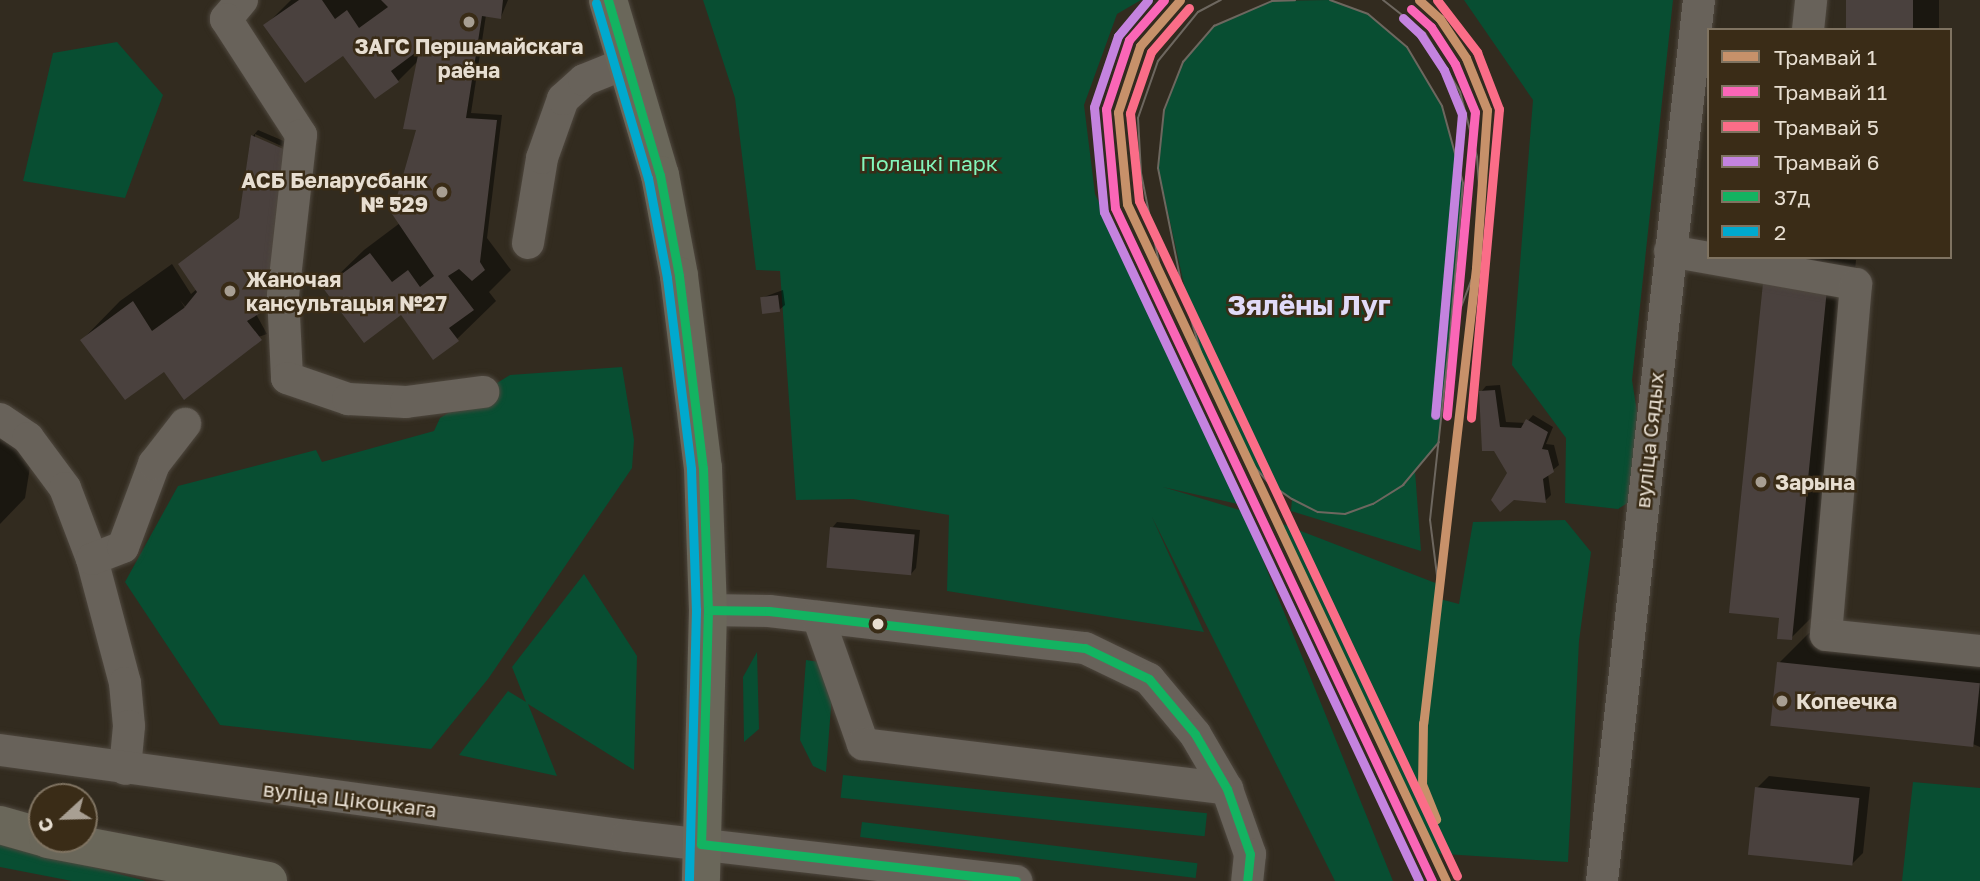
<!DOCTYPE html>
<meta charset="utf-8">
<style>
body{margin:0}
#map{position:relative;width:1980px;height:881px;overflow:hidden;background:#322b1f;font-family:"Golos Text",sans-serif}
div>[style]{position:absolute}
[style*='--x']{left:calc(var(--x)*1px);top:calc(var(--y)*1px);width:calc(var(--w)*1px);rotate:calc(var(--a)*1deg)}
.green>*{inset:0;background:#084e32;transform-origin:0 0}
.shadow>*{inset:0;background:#0007;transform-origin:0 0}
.building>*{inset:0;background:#4a413e;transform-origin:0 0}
.roads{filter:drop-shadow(0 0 2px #4e473e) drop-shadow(0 0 2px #4e473e)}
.minor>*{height:32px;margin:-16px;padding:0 16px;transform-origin:16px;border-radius:16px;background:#68625a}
.major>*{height:38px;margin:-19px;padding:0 19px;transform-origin:19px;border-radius:19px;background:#6a675a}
.tram>*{height:2px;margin:-1px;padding:0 1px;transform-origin:1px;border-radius:1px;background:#6d675f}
.bus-1>*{height:9px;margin:-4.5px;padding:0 4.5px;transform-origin:4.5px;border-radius:4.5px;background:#13b361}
.bus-2>*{height:9px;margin:-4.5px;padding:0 4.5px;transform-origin:4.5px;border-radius:4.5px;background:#00a9ce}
.tram-1>*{height:9px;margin:-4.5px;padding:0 4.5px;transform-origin:4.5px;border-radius:4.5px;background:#c7916a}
.tram-2>*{height:9px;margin:-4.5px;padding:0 4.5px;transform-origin:4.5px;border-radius:4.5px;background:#fa66b7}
.tram-3>*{height:9px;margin:-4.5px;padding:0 4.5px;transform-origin:4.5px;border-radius:4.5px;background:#fb6d88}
.tram-4>*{height:9px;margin:-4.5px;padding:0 4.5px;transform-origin:4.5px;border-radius:4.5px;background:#c483df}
.dots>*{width:19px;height:19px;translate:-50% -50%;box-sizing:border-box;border:4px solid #3a2c17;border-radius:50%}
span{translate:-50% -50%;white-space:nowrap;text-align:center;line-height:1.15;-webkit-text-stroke:5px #3a2c17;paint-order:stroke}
.poi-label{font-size:21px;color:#e7ded1;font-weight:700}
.right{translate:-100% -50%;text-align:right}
.left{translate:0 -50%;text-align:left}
.park-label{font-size:21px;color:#83f5bb}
.street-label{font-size:21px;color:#e7ded1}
.district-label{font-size:28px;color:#e1dbf8;font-weight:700}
.legend{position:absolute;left:1707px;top:28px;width:245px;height:231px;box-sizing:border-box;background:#3a2c17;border:2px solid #7f7361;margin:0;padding:9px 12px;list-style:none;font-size:21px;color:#e7ded1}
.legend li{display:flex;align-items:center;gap:14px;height:35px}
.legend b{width:35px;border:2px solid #7f7361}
.north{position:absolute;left:28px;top:783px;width:70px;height:70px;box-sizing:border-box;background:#3a2c17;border:2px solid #7f7361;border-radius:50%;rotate:248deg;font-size:19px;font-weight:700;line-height:28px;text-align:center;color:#e7ded1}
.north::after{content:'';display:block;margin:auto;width:24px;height:32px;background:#a89f93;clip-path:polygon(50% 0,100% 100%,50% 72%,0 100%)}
</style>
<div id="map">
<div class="green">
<div style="clip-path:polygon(703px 0,1141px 0,1117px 14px,1084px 105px,1095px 194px,1242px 505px,1163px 487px,1243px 511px,1393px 881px,1335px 881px,1152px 517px,1204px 632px,947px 591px,949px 515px,853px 499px,796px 500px,780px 271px,756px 270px,735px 98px)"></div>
<div style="clip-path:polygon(1330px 0,1368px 14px,1407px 47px,1442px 106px,1463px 183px,1439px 442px,1415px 471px,1421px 551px,1291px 511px,1292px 499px,1269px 483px,1246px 457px,1209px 380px,1194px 329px,1158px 168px,1164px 110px,1183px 62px,1214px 26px,1272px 1px)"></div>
<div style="clip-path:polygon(1464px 0,1673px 0,1632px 380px,1637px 412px,1629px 502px,1618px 509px,1565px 503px,1566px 438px,1512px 365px,1533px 100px)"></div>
<div style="clip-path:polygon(117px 42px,163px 95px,125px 198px,23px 181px,53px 53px)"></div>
<div style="clip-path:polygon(622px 367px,634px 440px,632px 468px,488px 679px,431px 749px,220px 725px,125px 582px,178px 486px,316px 450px,322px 462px,434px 431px,440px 418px,510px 375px)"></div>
<div style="clip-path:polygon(1565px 520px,1591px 552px,1579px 641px,1568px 862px,1429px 853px,1275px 521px,1438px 584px,1437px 613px,1440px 599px,1459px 604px,1473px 522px)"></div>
<div style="clip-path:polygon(584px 574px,637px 656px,634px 770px,528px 704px,557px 776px,459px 755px,508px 691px,526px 702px,512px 667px)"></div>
<div style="clip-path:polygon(757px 652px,759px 729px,744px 742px,743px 677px)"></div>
<div style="clip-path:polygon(806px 660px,819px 662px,832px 694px,826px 772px,813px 766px,800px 740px)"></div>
<div style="left:843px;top:775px;width:366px;height:23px;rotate:6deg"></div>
<div style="clip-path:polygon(1913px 782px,1980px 788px,1980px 881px,1902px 881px)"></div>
<div style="left:862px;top:822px;width:338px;height:15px;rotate:7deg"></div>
<div style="clip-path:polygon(0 843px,146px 881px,72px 881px,0 867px)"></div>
</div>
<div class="shadow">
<div style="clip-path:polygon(291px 0,508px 0,501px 17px,486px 15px,471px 113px,502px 115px,487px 238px,511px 270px,489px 292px,496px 301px,457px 339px,401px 313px,325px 288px,364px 250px,400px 223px,418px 128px,419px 60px,398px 81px,344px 53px,265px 26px)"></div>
<div style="left:1847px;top:0;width:92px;height:30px"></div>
<div style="clip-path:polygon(evenodd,258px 130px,300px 148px,299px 154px,255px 134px,256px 314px,267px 334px,165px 369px,82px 340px,120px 301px,172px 264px,191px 294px,197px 289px,241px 217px,253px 136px,258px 130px,180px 300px,207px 334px,202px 334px,180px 300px)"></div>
<div style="clip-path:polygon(1790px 257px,1856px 260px,1821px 608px,1791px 638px)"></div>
<div style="clip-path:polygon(783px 290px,785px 305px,779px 310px,761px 298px)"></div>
<div style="clip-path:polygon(1500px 385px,1506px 422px,1526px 423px,1533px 415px,1553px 427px,1546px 444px,1554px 445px,1559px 465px,1548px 474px,1551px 495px,1545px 501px,1509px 473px,1481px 392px,1486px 386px)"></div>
<div style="clip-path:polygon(0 430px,35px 436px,25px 498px,0 524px)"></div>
<div style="clip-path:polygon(837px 522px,920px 530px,916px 568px,911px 574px,832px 528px)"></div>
<div style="clip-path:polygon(1809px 633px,1980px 652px,1980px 747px,1779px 663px)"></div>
<div style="clip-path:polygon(1769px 776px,1870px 787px,1863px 853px,1851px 865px,1757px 788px)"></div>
</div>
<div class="building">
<div style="clip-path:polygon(299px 0,322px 0,335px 19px,347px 10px,359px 28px,388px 7px,381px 0,503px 0,501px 19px,482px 16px,466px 118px,497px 120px,480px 262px,485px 270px,472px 281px,459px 269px,448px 276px,474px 310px,449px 328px,459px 341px,433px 360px,401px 315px,364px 343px,323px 288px,370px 253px,392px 282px,408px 270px,420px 287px,434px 276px,392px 214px,416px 130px,403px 129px,419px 50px,391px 71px,399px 82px,375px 99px,343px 56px,305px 83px,263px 25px)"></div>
<div style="left:1846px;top:0;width:67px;height:30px"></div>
<div style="clip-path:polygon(251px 135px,295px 154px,274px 305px,247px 321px,262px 340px,184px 400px,164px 372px,125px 400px,80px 340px,133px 301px,152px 331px,184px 308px,197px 292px,178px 264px,239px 218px)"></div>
<div style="clip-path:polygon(1763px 283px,1827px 289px,1792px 640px,1777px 639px,1779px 618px,1729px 613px)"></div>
<div style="left:778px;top:295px;width:17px;height:18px;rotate:83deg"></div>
<div style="clip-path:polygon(1495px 390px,1500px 427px,1521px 428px,1526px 419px,1548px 432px,1542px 449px,1548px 450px,1554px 472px,1543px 479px,1546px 503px,1514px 500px,1500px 512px,1491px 500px,1507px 473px,1494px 451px,1482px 451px,1479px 391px)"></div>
<div style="left:830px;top:527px;width:85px;height:41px;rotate:5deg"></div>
<div style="left:1777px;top:662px;width:204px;height:64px;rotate:6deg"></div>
<div style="left:1755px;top:787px;width:105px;height:68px;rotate:6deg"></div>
</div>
<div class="roads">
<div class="minor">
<div style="--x:242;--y:0;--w:25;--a:130"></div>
<div style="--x:226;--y:19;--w:138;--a:57.1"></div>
<div style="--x:301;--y:135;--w:161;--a:96.4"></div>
<div style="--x:283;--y:295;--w:83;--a:87.2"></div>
<div style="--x:287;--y:378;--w:65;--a:19"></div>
<div style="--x:348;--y:399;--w:58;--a:3"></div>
<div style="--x:406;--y:402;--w:78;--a:-7.4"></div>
<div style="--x:1808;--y:30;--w:30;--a:-84"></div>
<div style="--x:528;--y:243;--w:86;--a:-80.6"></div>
<div style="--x:542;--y:158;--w:63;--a:-70.4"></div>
<div style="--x:563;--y:99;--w:28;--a:-42"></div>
<div style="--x:584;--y:80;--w:48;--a:-21.8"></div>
<div style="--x:1670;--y:251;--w:189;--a:10.1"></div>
<div style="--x:1856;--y:284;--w:352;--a:94.9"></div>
<div style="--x:1826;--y:635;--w:155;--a:5.9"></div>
<div style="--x:0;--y:419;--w:34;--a:34"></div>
<div style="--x:28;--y:438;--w:62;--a:53.5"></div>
<div style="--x:65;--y:488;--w:76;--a:69.2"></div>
<div style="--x:92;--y:559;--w:128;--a:75.1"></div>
<div style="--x:125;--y:683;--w:43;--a:84.7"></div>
<div style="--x:129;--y:726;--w:43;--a:95.3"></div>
<div style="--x:92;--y:559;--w:33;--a:-21"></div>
<div style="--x:123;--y:547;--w:89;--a:-69.5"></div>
<div style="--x:154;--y:464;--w:51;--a:-52.2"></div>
<div style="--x:708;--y:610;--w:61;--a:0.9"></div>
<div style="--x:769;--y:611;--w:318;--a:6.7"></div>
<div style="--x:1085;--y:648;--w:71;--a:25.8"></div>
<div style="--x:1149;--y:679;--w:72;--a:50.1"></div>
<div style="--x:1195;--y:734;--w:64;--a:59.8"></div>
<div style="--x:1227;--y:789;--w:69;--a:70.5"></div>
<div style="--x:1250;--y:854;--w:27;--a:96"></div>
<div style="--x:818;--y:617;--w:135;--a:70.5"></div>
<div style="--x:863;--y:744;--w:367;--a:7"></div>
<div style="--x:0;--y:750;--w:633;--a:7.81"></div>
<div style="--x:627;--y:836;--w:392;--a:6.6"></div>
<div style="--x:1602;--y:881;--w:886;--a:-83.72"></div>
</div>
<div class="major">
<div style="--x:608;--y:0;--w:183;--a:73.5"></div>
<div style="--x:660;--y:175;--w:103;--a:79.3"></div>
<div style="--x:679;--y:276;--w:193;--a:82.9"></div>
<div style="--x:703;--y:468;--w:142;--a:88"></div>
<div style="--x:708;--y:610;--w:271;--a:91.5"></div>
<div style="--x:0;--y:825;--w:44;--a:15.9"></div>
<div style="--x:48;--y:839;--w:224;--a:10.8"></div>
</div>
</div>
<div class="tram">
<div style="--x:1330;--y:0;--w:40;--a:20.2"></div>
<div style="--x:1368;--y:14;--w:51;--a:40.2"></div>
<div style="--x:1407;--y:47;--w:69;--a:59.3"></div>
<div style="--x:1442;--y:106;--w:80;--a:74.7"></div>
<div style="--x:1463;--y:183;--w:154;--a:94.9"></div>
<div style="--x:1383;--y:0;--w:53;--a:38.2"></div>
<div style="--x:1425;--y:33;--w:69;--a:59.3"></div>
<div style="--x:1460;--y:92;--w:67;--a:75.3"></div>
<div style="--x:1477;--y:157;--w:57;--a:86"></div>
<div style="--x:1162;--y:278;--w:107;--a:-101.3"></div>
<div style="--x:1141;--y:173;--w:55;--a:-93.1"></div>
<div style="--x:1138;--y:118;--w:60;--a:-70.7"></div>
<div style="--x:1158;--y:61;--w:63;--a:-50.8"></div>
<div style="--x:1198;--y:12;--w:26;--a:-28"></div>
<div style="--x:1209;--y:380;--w:92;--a:-106.5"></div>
<div style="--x:1183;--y:292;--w:126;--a:-101.4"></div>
<div style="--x:1158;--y:168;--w:58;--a:-84.1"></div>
<div style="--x:1164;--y:110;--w:52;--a:-68.4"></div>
<div style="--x:1183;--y:62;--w:48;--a:-49.3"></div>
<div style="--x:1214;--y:26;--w:63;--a:-23.3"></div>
<div style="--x:1272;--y:1;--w:23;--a:-2"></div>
<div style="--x:1246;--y:457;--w:35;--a:49"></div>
<div style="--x:1269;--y:483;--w:28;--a:35"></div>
<div style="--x:1292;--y:499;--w:29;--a:27"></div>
<div style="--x:1318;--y:512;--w:27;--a:4"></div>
<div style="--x:1345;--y:514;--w:30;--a:-20"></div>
<div style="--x:1373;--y:504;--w:36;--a:-32"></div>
<div style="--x:1403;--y:485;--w:56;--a:-50.1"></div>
<div style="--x:1440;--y:599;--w:80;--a:-97.2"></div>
<div style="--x:1430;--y:520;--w:185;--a:-83.8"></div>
<div style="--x:1450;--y:336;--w:73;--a:-69.1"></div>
</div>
<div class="bus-1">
<div style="--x:608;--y:0;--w:183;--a:73.5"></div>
<div style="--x:660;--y:175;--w:103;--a:79.3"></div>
<div style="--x:679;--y:276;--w:193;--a:82.9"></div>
<div style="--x:703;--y:468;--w:142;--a:88"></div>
<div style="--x:708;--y:610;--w:234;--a:91.7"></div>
<div style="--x:701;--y:844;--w:317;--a:6.7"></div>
<div style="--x:708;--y:610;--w:61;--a:0.9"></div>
<div style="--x:769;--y:611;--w:318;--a:6.7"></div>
<div style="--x:1085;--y:648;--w:71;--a:25.8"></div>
<div style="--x:1149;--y:679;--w:72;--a:50.1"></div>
<div style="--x:1195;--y:734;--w:64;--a:59.8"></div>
<div style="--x:1227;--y:789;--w:69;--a:70.5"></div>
<div style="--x:1250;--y:854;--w:27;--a:96"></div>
</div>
<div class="bus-2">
<div style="--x:596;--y:3;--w:183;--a:73.5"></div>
<div style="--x:648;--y:178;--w:102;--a:79.2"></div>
<div style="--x:667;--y:278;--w:193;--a:82.8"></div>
<div style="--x:691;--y:469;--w:141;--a:88"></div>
<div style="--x:696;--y:610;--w:271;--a:91.5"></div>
</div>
<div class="tram-1">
<div style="--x:1180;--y:0;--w:61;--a:131"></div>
<div style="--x:1140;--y:46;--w:70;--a:108.4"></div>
<div style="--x:1118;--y:112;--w:92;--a:84.4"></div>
<div style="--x:1127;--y:204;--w:748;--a:64.77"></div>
<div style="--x:1419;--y:0;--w:28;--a:42"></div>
<div style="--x:1440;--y:19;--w:47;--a:56.3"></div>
<div style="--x:1466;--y:58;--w:56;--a:68"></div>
<div style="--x:1487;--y:110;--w:158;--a:94"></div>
<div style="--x:1476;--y:268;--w:458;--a:96.6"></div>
<div style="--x:1423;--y:723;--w:61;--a:90.9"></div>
<div style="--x:1422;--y:784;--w:38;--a:68"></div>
</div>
<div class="tram-2">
<div style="--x:1164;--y:0;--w:53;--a:131.2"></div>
<div style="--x:1129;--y:40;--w:73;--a:108.4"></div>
<div style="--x:1106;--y:109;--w:99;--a:84.8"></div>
<div style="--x:1115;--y:208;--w:744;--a:64.78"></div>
<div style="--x:1411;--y:9;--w:27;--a:42"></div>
<div style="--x:1431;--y:27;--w:44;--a:57"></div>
<div style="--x:1455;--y:64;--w:52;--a:67.4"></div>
<div style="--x:1475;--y:112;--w:305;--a:95.3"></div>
</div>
<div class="tram-3">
<div style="--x:1437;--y:0;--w:66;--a:52.4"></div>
<div style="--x:1477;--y:52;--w:61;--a:68.9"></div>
<div style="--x:1499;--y:109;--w:310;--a:95.2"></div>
<div style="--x:1189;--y:8;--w:58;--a:130.8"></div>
<div style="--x:1151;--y:52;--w:65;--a:109"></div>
<div style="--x:1130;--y:113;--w:88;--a:84.2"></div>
<div style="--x:1139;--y:201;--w:746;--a:64.77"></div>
</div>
<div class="tram-4">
<div style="--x:1148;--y:0;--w:47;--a:129.8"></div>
<div style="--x:1118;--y:36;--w:75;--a:108.7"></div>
<div style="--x:1094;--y:107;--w:105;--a:84.6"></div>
<div style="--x:1104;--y:212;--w:739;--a:64.79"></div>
<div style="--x:1403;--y:18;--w:25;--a:43"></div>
<div style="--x:1421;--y:35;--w:42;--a:56.7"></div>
<div style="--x:1444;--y:70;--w:48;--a:67.8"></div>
<div style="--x:1462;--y:114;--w:302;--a:95.1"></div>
</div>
<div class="dots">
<div style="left:469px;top:22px;background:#a89f93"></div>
<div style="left:442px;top:192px;background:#a89f93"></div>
<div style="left:230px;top:291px;background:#a89f93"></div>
<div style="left:1761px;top:482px;background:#a89f93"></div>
<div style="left:878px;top:624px;background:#e7ded1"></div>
<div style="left:1782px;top:701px;background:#a89f93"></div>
</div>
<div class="poi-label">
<span style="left:469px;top:58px">ЗАГС Першамайскага<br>раёна</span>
<span class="right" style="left:428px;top:192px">АСБ Беларусбанк<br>№ 529</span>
<span class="left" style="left:246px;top:291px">Жаночая<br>кансультацыя №27</span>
<span class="left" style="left:1775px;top:482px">Зарына</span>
<span class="left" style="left:1796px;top:701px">Копеечка</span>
</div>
<div class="park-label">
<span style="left:929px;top:163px">Полацкі парк</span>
</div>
<div class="street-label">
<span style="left:1649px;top:440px;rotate:-84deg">вуліца Сядых</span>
<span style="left:350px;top:799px;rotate:7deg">вуліца Цікоцкага</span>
</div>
<div class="district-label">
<span style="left:1309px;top:305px">Зялёны Луг</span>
</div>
<ul class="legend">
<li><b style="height:9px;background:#c7916a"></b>Трамвай 1</li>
<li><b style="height:9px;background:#fa66b7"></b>Трамвай 11</li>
<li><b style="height:9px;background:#fb6d88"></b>Трамвай 5</li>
<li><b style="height:9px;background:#c483df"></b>Трамвай 6</li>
<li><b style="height:9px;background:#13b361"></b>37д</li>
<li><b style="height:9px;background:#00a9ce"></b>2</li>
</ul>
<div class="north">С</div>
</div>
